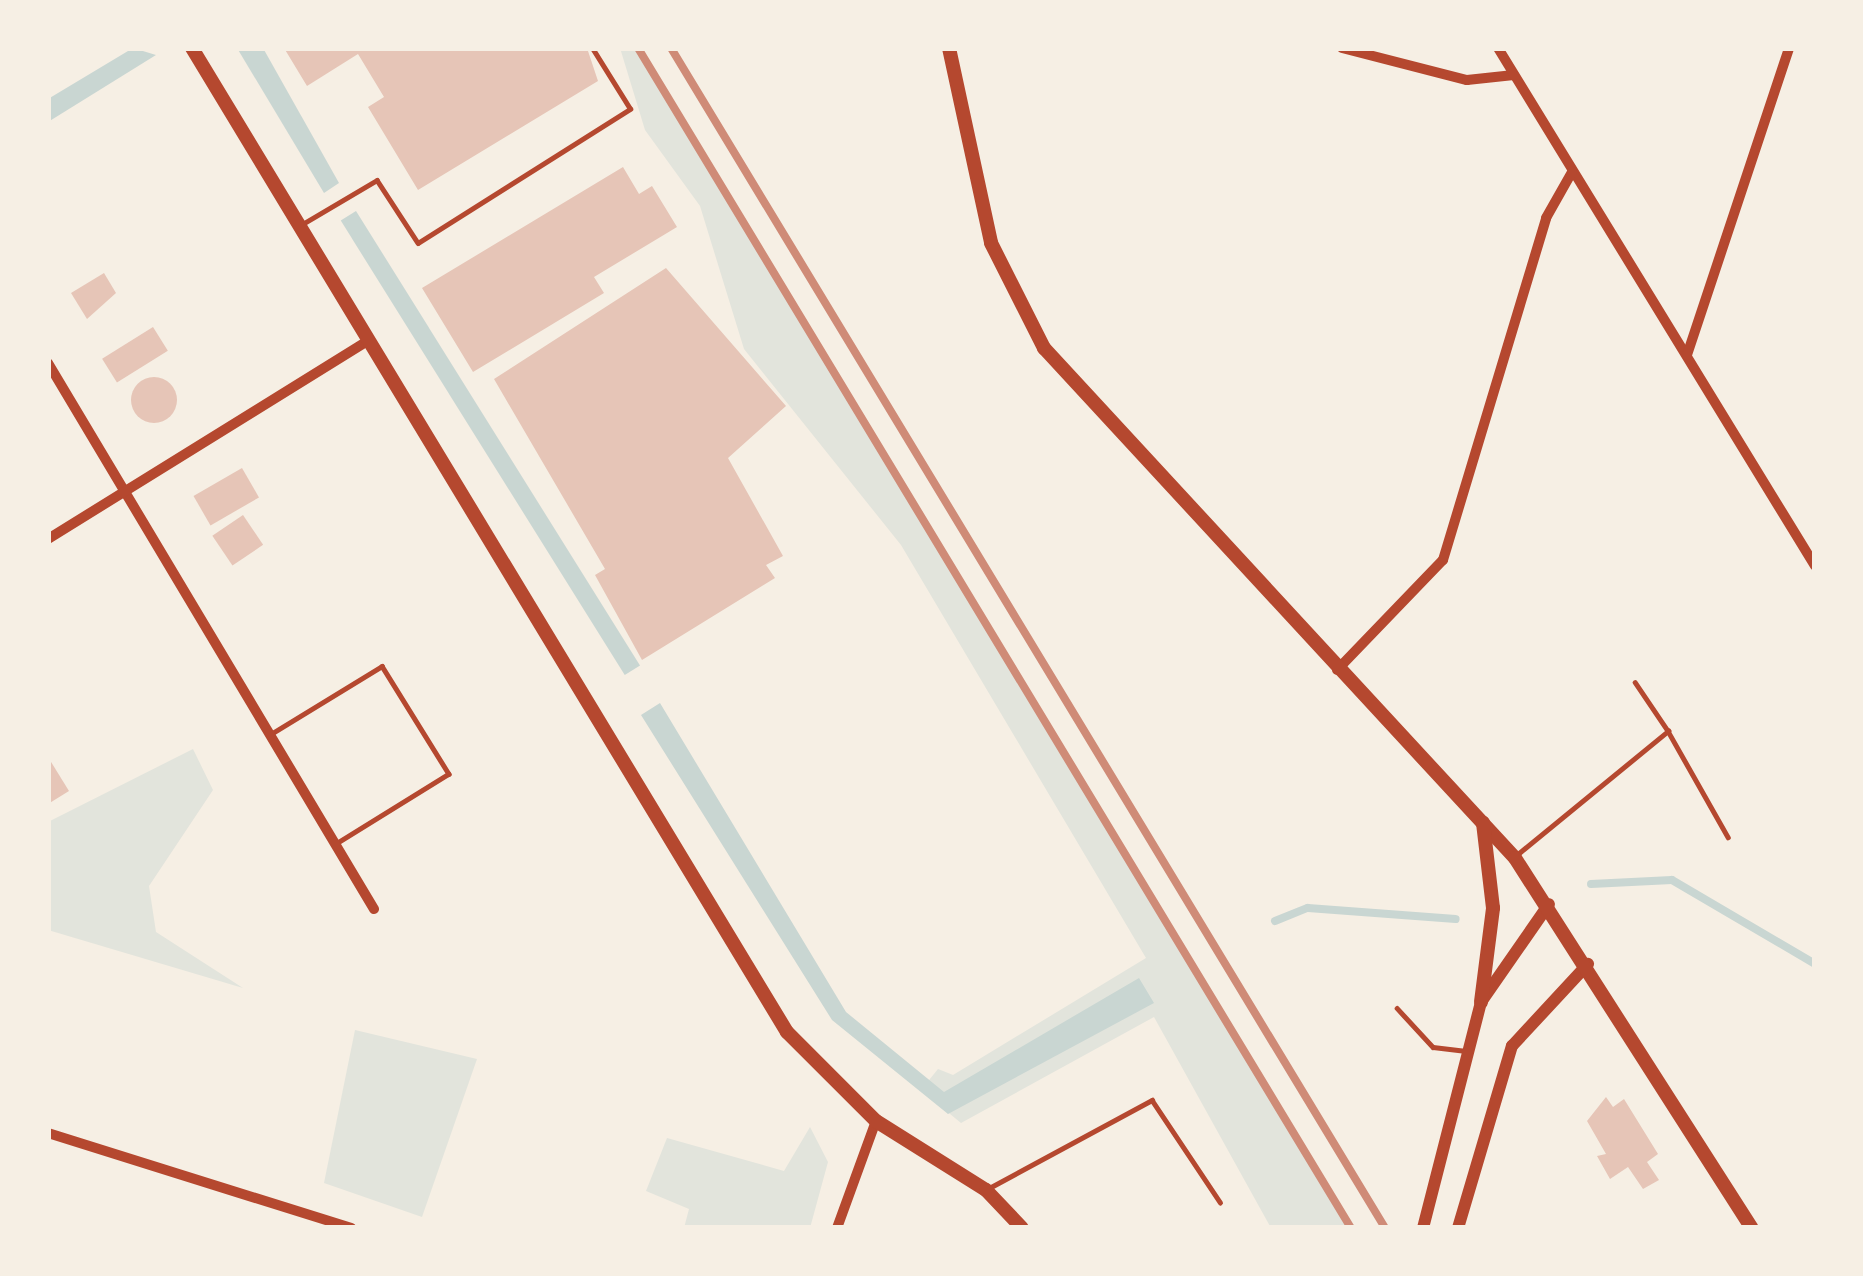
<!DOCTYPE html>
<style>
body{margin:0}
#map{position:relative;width:1863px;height:1276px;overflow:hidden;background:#f6efe4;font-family:"Open Sans",sans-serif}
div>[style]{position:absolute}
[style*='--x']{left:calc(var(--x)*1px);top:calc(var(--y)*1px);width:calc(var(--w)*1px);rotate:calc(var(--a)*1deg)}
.green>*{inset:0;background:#e2e4dc}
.water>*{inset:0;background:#c9d6d2;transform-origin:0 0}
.stream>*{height:8px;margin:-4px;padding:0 4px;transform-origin:4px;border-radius:4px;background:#c9d6d2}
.building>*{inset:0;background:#e6c5b7;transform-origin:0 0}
.round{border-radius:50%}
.service>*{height:4.5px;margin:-2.25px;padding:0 2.25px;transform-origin:2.25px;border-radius:2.25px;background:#b5482f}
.minor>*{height:10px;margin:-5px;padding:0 5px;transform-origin:5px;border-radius:5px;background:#b5482f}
.tertiary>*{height:12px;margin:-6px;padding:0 6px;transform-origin:6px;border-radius:6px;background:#b5482f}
.secondary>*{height:14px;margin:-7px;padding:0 7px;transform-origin:7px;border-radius:7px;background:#b5482f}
.rail>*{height:8px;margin:-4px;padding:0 4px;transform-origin:4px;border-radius:4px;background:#cf8b77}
span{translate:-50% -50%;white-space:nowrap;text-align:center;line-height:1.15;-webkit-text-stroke:12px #f6efe4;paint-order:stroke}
.frame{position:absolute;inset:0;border:51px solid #f6efe4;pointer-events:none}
</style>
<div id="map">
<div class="green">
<div style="clip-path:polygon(620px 48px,637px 48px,1350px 1228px,1271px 1228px,1154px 1017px,961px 1123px,921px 1090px,938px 1069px,953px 1075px,1146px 958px,901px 545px,744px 349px,700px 206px,645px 130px)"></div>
<div style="clip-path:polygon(193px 749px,213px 790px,149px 886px,156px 932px,243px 988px,48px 930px,48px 822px)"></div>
<div style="clip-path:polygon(355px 1030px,477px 1059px,422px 1217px,324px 1183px)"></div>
<div style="clip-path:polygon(810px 1127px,828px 1162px,810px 1228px,684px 1228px,689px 1209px,646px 1191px,667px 1138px,784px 1171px)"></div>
</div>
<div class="water">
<div style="clip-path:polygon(133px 48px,156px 55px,48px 122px,48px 99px)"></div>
<div style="clip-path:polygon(237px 48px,263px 48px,339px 183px,324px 193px)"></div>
<div style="left:356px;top:211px;width:536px;height:18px;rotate:58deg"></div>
<div style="clip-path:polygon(660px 703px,846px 1012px,944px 1092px,1139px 978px,1154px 1003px,948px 1114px,832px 1020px,641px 715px)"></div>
</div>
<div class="stream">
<div style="--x:1591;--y:884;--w:81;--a:-2.8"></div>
<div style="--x:1672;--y:880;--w:166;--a:30.4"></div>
<div style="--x:1275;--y:921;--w:35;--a:-22"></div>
<div style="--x:1308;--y:908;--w:148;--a:4.3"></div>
</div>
<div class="building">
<div style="clip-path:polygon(284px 48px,587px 48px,598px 81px,418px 190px,368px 107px,384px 97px,358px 54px,307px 86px)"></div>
<div style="clip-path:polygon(623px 167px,639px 194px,652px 186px,677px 227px,594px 277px,604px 293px,473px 372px,422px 288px)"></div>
<div style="clip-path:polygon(666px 268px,786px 406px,728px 458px,783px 556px,766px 565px,775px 578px,642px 660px,595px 575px,605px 569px,494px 379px)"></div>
<div style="clip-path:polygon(104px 273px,116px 293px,87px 319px,71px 293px)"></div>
<div style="left:153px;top:327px;width:28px;height:60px;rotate:58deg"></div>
<div class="round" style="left:131px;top:377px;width:46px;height:46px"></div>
<div style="left:242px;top:468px;width:34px;height:56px;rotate:60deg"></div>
<div style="left:243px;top:515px;width:36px;height:37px;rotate:56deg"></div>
<div style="clip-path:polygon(48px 757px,69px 791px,48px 804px)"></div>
<div style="clip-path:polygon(1606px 1097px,1613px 1107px,1624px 1099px,1658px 1154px,1647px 1162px,1659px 1180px,1643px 1189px,1628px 1167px,1610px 1179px,1597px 1156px,1606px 1154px,1587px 1121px)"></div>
</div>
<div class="service">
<div style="--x:301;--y:225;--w:88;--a:-30.6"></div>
<div style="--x:377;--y:180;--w:75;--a:56.9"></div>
<div style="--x:418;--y:243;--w:251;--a:-32.3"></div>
<div style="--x:630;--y:109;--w:72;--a:-121.9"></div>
<div style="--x:1635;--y:682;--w:59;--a:56"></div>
<div style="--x:271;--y:734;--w:130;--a:-31.5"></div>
<div style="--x:382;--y:666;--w:127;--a:58.2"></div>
<div style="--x:449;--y:774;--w:133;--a:148.2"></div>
<div style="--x:1519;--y:853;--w:193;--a:-39.3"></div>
<div style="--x:1668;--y:731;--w:122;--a:60.5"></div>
<div style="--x:1397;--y:1008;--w:53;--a:47.3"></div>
<div style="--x:1433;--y:1047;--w:31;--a:7"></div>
<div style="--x:991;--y:1187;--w:183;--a:-28.4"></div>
<div style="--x:1152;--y:1100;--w:123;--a:56.3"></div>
</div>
<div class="minor">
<div style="--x:1342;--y:48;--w:129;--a:14.4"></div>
<div style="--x:1467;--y:80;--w:47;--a:-6.1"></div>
<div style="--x:1498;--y:48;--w:607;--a:58.53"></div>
<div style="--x:1687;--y:355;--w:324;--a:-71.6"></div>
<div style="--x:48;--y:363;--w:636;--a:59.16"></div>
<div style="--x:48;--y:539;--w:374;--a:-31.8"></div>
<div style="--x:1337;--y:670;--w:153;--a:-46.1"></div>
<div style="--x:1443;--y:560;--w:357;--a:-73.2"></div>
<div style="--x:1546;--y:218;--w:53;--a:-60.5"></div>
<div style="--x:48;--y:1133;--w:318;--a:17.4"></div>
<div style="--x:837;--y:1228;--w:114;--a:-70"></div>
</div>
<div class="tertiary">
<div style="--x:1423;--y:1228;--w:233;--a:-75.6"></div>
<div style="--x:1481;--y:1002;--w:119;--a:-55.2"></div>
<div style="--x:1458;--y:1228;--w:190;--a:-73.5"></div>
<div style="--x:1512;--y:1046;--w:112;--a:-47.2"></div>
</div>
<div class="secondary">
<div style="--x:192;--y:48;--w:1150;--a:58.84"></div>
<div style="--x:787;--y:1032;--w:126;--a:45"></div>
<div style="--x:876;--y:1121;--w:130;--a:32.1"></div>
<div style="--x:986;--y:1190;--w:52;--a:46.5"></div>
<div style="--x:949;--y:48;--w:199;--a:77.8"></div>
<div style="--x:991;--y:243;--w:118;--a:63.2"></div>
<div style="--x:1044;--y:348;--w:694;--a:47.28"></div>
<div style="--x:1515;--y:858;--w:439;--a:57.4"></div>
<div style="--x:1481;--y:1002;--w:95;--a:-82.7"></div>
<div style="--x:1493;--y:908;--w:86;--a:-96.7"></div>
</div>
<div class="rail">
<div style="--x:638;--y:48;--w:1379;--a:58.86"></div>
<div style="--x:671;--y:48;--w:1379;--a:58.82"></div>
</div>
<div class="frame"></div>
</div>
